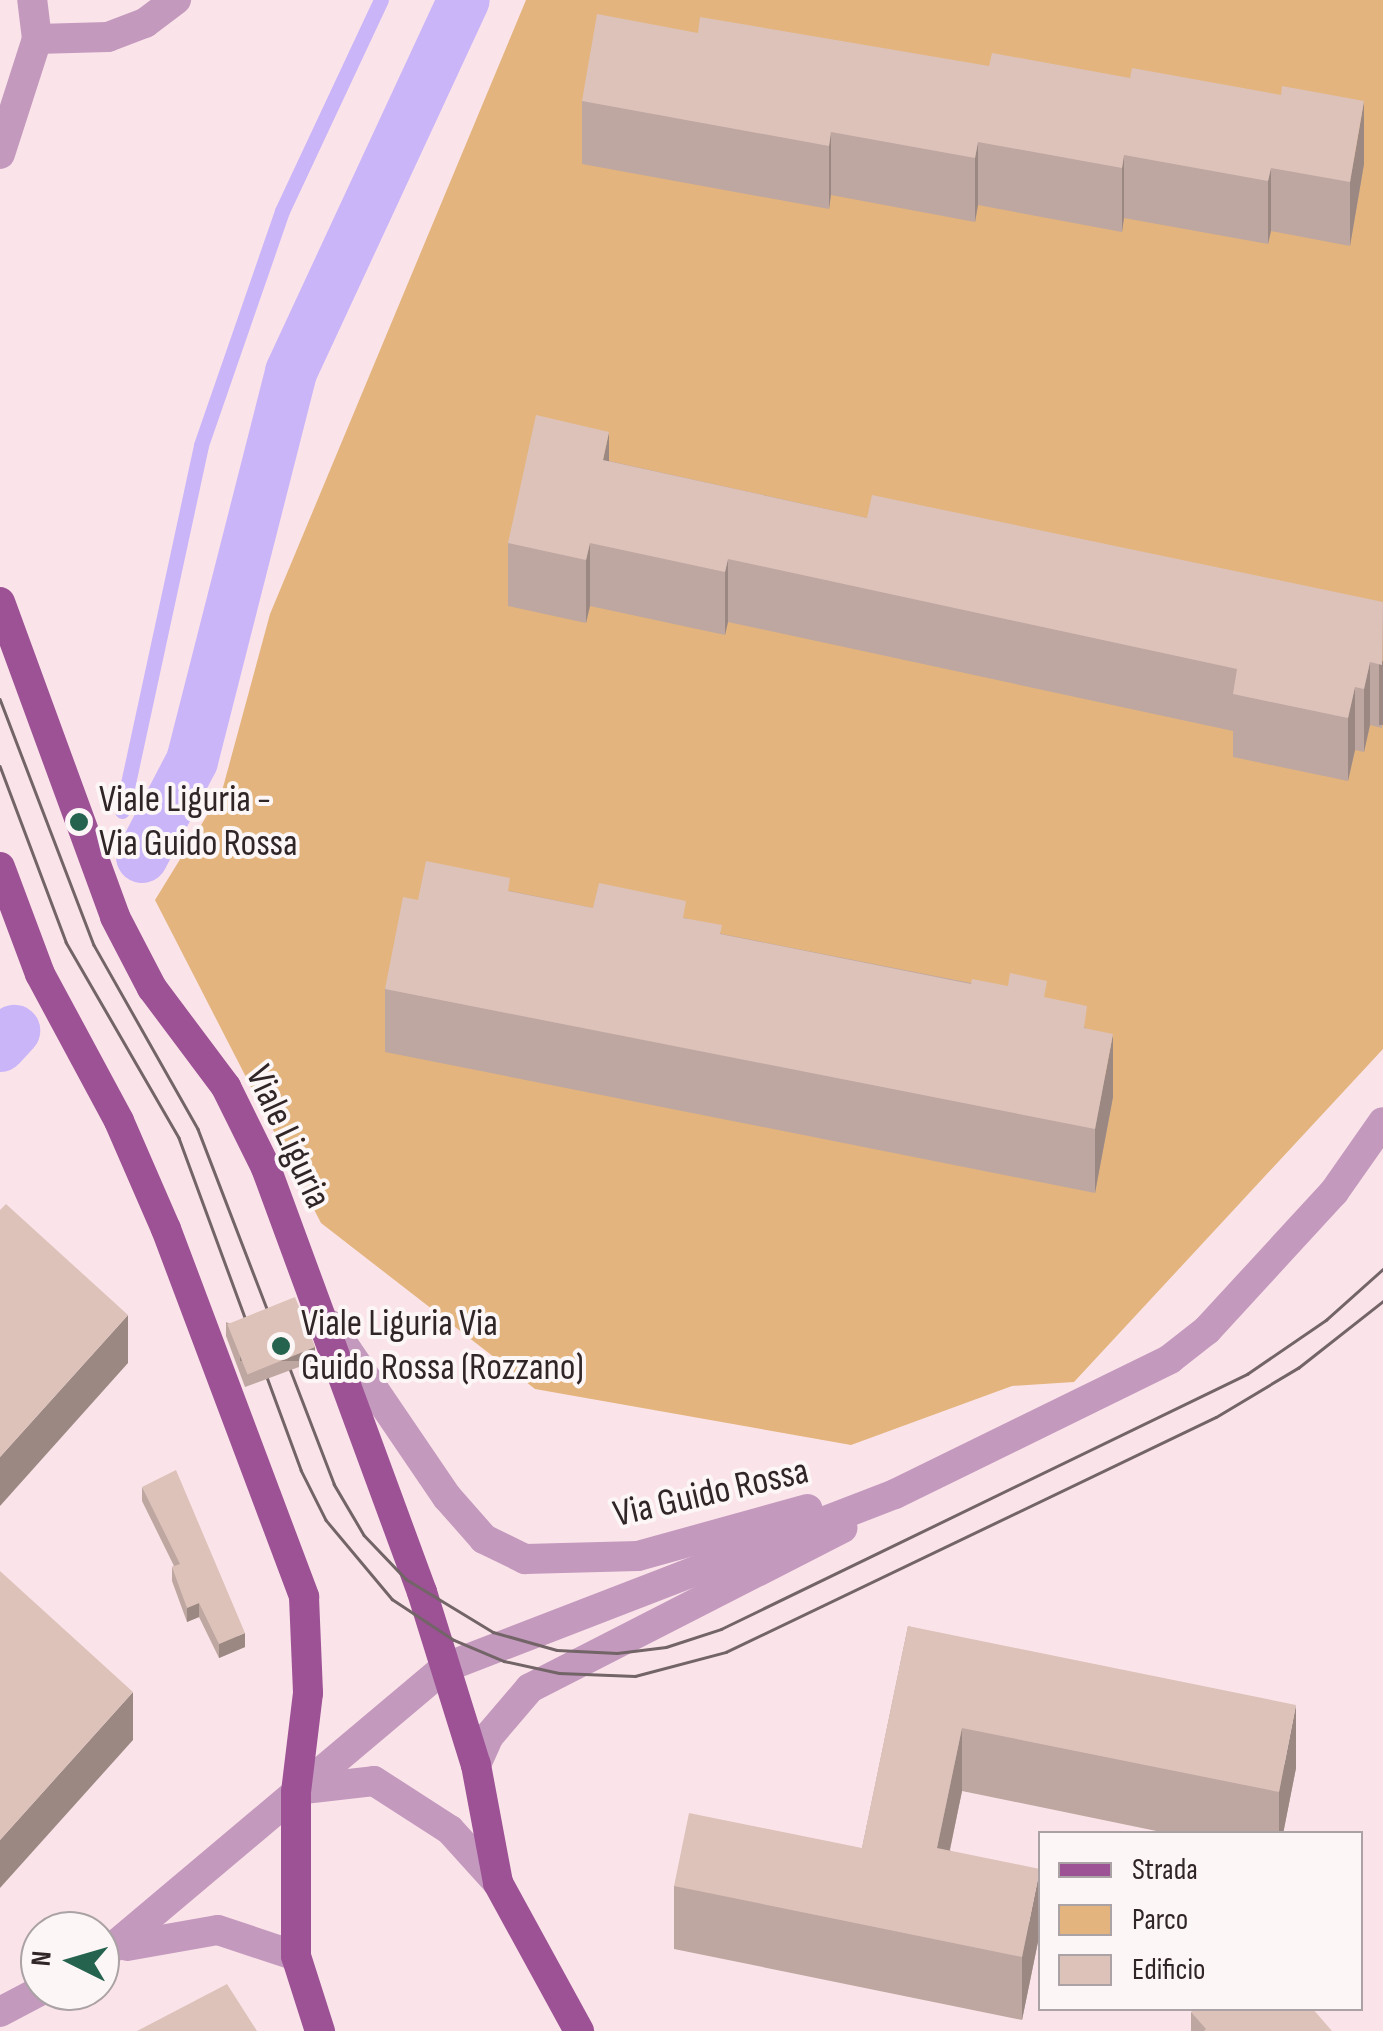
<!DOCTYPE html>
<style>
body{margin:0}
#map{position:relative;width:1383px;height:2031px;overflow:hidden;background:#fbe4e9;font-family:"Sofia Sans Condensed",sans-serif}
div>[style]{position:absolute}
[style*='--x']{left:calc(var(--x)*1px);top:calc(var(--y)*1px);width:calc(var(--w)*1px);rotate:calc(var(--a)*1deg)}
.green>*{inset:0;background:#e3b47d}
.stream>*{height:15px;margin:-7.5px;padding:0 7.5px;transform-origin:7.5px;border-radius:7.5px;background:#cab5f9}
.canal>*{height:52px;margin:-26px;padding:0 26px;transform-origin:26px;border-radius:26px;background:#cab5f9}
.minor>*{height:30px;margin:-15px;padding:0 15px;transform-origin:15px;border-radius:15px;background:#c499be}
.major>*{height:30px;margin:-15px;padding:0 15px;transform-origin:15px;border-radius:15px;background:#9d5296}
.tram>*{height:2.5px;margin:-1.25px;padding:0 1.25px;transform-origin:1.25px;border-radius:1.25px;background:#726467}
.wall>*{inset:0;background:#bea7a0}
.shaded-wall>*{inset:0;background:#9b8882;transform-origin:0 0}
.building>*{inset:0;background:#ddc2ba;transform-origin:0 0}
.dots>*{width:28px;height:28px;translate:-50% -50%;box-sizing:border-box;border:5px solid #fcf6f7;border-radius:50%}
span{translate:-50% -50%;white-space:nowrap;text-align:center;line-height:1.15;-webkit-text-stroke:8px #fcf6f7;paint-order:stroke}
.poi-label{font-size:38px;color:#302527}
.left{translate:0 -50%;text-align:left}
.street-label{font-size:38px;color:#302527}
.legend{position:absolute;left:1038px;top:1831px;width:325px;height:180px;box-sizing:border-box;background:#fcf6f7;border:2px solid #aaa2a4;margin:0;padding:12px 18px;list-style:none;font-size:30px;color:#302527}
.legend li{display:flex;align-items:center;gap:20px;height:50px}
.legend b{width:50px;border:2px solid #aaa2a4}
.north{position:absolute;left:20px;top:1911px;width:100px;height:100px;box-sizing:border-box;background:#fcf6f7;border:2px solid #aaa2a4;border-radius:50%;rotate:275deg;font-size:28px;font-weight:700;line-height:40px;text-align:center;color:#302527}
.north::after{content:'';display:block;margin:auto;width:35px;height:45px;background:#25634f;clip-path:polygon(50% 0,100% 100%,50% 72%,0 100%)}
</style>
<div id="map">
<div class="green">
<div style="clip-path:polygon(526px 0,1383px 0,1383px 1049px,1074px 1382px,1012px 1386px,851px 1445px,535px 1389px,321px 1223px,155px 900px,222px 791px,270px 614px)"></div>
</div>
<div class="stream">
<div style="--x:122;--y:811;--w:374;--a:-77.8"></div>
<div style="--x:201;--y:445;--w:248;--a:-70.9"></div>
<div style="--x:282;--y:211;--w:233;--a:-64.9"></div>
</div>
<div class="canal">
<div style="--x:142;--y:857;--w:108;--a:-62.5"></div>
<div style="--x:192;--y:761;--w:401;--a:-75.7"></div>
<div style="--x:291;--y:372;--w:410;--a:-65.1"></div>
<div style="--x:0;--y:1046;--w:21;--a:-47"></div>
</div>
<div class="minor">
<div style="--x:37;--y:39;--w:71;--a:-1.6"></div>
<div style="--x:108;--y:37;--w:40;--a:-21"></div>
<div style="--x:145;--y:23;--w:39;--a:-37"></div>
<div style="--x:0;--y:154;--w:121;--a:-72.2"></div>
<div style="--x:37;--y:39;--w:39;--a:-97"></div>
<div style="--x:330;--y:1325;--w:208;--a:55.8"></div>
<div style="--x:447;--y:1497;--w:56;--a:48.6"></div>
<div style="--x:484;--y:1539;--w:46;--a:26"></div>
<div style="--x:525;--y:1559;--w:113;--a:-1.5"></div>
<div style="--x:638;--y:1556;--w:176;--a:-15.5"></div>
<div style="--x:476;--y:1765;--w:32;--a:-66"></div>
<div style="--x:489;--y:1736;--w:63;--a:-49.5"></div>
<div style="--x:530;--y:1688;--w:351;--a:-27.1"></div>
<div style="--x:304;--y:1789;--w:70;--a:-6.5"></div>
<div style="--x:374;--y:1781;--w:90;--a:32.8"></div>
<div style="--x:450;--y:1830;--w:72;--a:47.8"></div>
<div style="--x:127;--y:1946;--w:92;--a:-10"></div>
<div style="--x:218;--y:1930;--w:82;--a:18.4"></div>
<div style="--x:100;--y:1958;--w:450;--a:-40.1"></div>
<div style="--x:444;--y:1668;--w:483;--a:-21.1"></div>
<div style="--x:895;--y:1494;--w:306;--a:-26.1"></div>
<div style="--x:1170;--y:1359;--w:47;--a:-38.1"></div>
<div style="--x:1207;--y:1330;--w:188;--a:-47.4"></div>
<div style="--x:1334;--y:1192;--w:85;--a:-55"></div>
<div style="--x:0;--y:2012;--w:45;--a:-27.7"></div>
</div>
<div class="major">
<div style="--x:0;--y:602;--w:335;--a:69.9"></div>
<div style="--x:115;--y:917;--w:80;--a:62.5"></div>
<div style="--x:152;--y:988;--w:124;--a:53.2"></div>
<div style="--x:226;--y:1087;--w:90;--a:63.7"></div>
<div style="--x:266;--y:1168;--w:452;--a:69.8"></div>
<div style="--x:422;--y:1592;--w:181;--a:72.7"></div>
<div style="--x:476;--y:1765;--w:120;--a:79.4"></div>
<div style="--x:498;--y:1883;--w:169;--a:61.3"></div>
<div style="--x:0;--y:867;--w:114;--a:69.5"></div>
<div style="--x:40;--y:974;--w:167;--a:61.7"></div>
<div style="--x:119;--y:1121;--w:118;--a:66.5"></div>
<div style="--x:166;--y:1229;--w:393;--a:69.4"></div>
<div style="--x:304;--y:1597;--w:96;--a:87.6"></div>
<div style="--x:308;--y:1693;--w:100;--a:96.9"></div>
<div style="--x:296;--y:1792;--w:164;--a:90"></div>
<div style="--x:296;--y:1956;--w:79;--a:72.3"></div>
</div>
<div class="tram">
<div style="--x:0;--y:699;--w:263;--a:69.1"></div>
<div style="--x:94;--y:945;--w:211;--a:60.5"></div>
<div style="--x:198;--y:1129;--w:380;--a:69"></div>
<div style="--x:334;--y:1484;--w:59;--a:59.5"></div>
<div style="--x:364;--y:1535;--w:61;--a:46.3"></div>
<div style="--x:406;--y:1579;--w:102;--a:31.3"></div>
<div style="--x:493;--y:1632;--w:66;--a:15.7"></div>
<div style="--x:557;--y:1650;--w:60;--a:2.9"></div>
<div style="--x:617;--y:1653;--w:49;--a:-7"></div>
<div style="--x:666;--y:1647;--w:58;--a:-18.1"></div>
<div style="--x:721;--y:1629;--w:585;--a:-25.86"></div>
<div style="--x:1247;--y:1374;--w:96;--a:-34.4"></div>
<div style="--x:1326;--y:1320;--w:76;--a:-41.8"></div>
<div style="--x:0;--y:766;--w:188;--a:69.4"></div>
<div style="--x:66;--y:942;--w:226;--a:60"></div>
<div style="--x:179;--y:1138;--w:354;--a:69.8"></div>
<div style="--x:301;--y:1470;--w:56;--a:63.4"></div>
<div style="--x:326;--y:1520;--w:103;--a:50.1"></div>
<div style="--x:392;--y:1599;--w:74;--a:33.5"></div>
<div style="--x:454;--y:1640;--w:54;--a:22.8"></div>
<div style="--x:504;--y:1661;--w:56;--a:12.3"></div>
<div style="--x:559;--y:1673;--w:76;--a:2.3"></div>
<div style="--x:635;--y:1676;--w:94;--a:-14.8"></div>
<div style="--x:726;--y:1652;--w:543;--a:-25.62"></div>
<div style="--x:1216;--y:1417;--w:96;--a:-30.9"></div>
<div style="--x:1298;--y:1368;--w:108;--a:-38.2"></div>
</div>
<div class="wall">
<div style="clip-path:polygon(698px 33px,989px 66px,1130px 78px,1364px 164px,1350px 246px,1271px 231px,1268px 244px,1124px 218px,1122px 232px,978px 205px,975px 222px,831px 195px,829px 209px,582px 164px,582px 101px)"></div>
<div style="clip-path:polygon(609px 461px,867px 518px,1383px 602px,1382px 728px,1370px 725px,1364px 752px,1355px 750px,1348px 781px,1233px 757px,1233px 731px,728px 622px,725px 635px,590px 606px,586px 623px,508px 606px,508px 543px)"></div>
<div style="clip-path:polygon(510px 891px,593px 908px,686px 918px,722px 934px,1047px 998px,1087px 1029px,1113px 1097px,1095px 1193px,385px 1052px,385px 989px,418px 900px)"></div>
<div style="clip-path:polygon(226px 1322px,315px 1361px,245px 1387px,226px 1336px)"></div>
<div style="clip-path:polygon(142px 1487px,245px 1647px,219px 1658px,199px 1617px,187px 1622px,172px 1581px,172px 1567px,174px 1566px,142px 1501px)"></div>
<div style="clip-path:polygon(908px 1626px,1296px 1768px,1283px 1834px,1171px 1834px,962px 1791px,950px 1850px,1040px 1932px,1022px 2020px,674px 1949px,674px 1886px,862px 1848px)"></div>
<div style="clip-path:polygon(1191px 2012px,1332px 2031px,1191px 2031px)"></div>
</div>
<div class="shaded-wall">
<div style="clip-path:polygon(1364px 101px,1364px 164px,1350px 246px,1350px 182px)"></div>
<div style="clip-path:polygon(831px 132px,831px 195px,829px 209px,829px 146px)"></div>
<div style="clip-path:polygon(978px 142px,978px 205px,975px 222px,975px 158px)"></div>
<div style="clip-path:polygon(1124px 155px,1124px 218px,1122px 232px,1122px 168px)"></div>
<div style="clip-path:polygon(1271px 168px,1271px 231px,1268px 244px,1268px 181px)"></div>
<div style="clip-path:polygon(609px 432px,609px 495px,603px 460px)"></div>
<div style="clip-path:polygon(590px 543px,590px 606px,586px 623px,586px 560px)"></div>
<div style="clip-path:polygon(728px 559px,728px 622px,725px 635px,725px 572px)"></div>
<div style="left:1383px;top:661px;width:64px;height:4px;rotate:90deg"></div>
<div style="clip-path:polygon(1370px 662px,1370px 725px,1364px 752px,1364px 689px)"></div>
<div style="clip-path:polygon(1355px 687px,1355px 750px,1348px 781px,1348px 718px)"></div>
<div style="clip-path:polygon(1113px 1034px,1113px 1097px,1095px 1193px,1095px 1129px)"></div>
<div style="clip-path:polygon(128px 1315px,128px 1363px,0 1506px,0 1457px)"></div>
<div style="left:315px;top:1347px;width:14px;height:75px;rotate:90deg"></div>
<div style="clip-path:polygon(199px 1603px,199px 1617px,187px 1622px,187px 1608px)"></div>
<div style="clip-path:polygon(245px 1633px,245px 1647px,219px 1658px,219px 1644px)"></div>
<div style="clip-path:polygon(133px 1692px,133px 1740px,0 1888px,0 1840px)"></div>
<div style="clip-path:polygon(1296px 1705px,1296px 1768px,1283px 1834px,1279px 1834px,1279px 1792px)"></div>
<div style="clip-path:polygon(962px 1728px,962px 1791px,937px 1911px,937px 1848px)"></div>
<div style="clip-path:polygon(1040px 1869px,1040px 1932px,1022px 2020px,1022px 1957px)"></div>
</div>
<div class="building">
<div style="clip-path:polygon(597px 14px,698px 33px,700px 17px,989px 66px,992px 53px,1130px 78px,1132px 68px,1281px 95px,1282px 86px,1364px 101px,1350px 182px,1271px 168px,1268px 181px,1124px 155px,1122px 168px,978px 142px,975px 158px,831px 132px,829px 146px,582px 101px)"></div>
<div style="clip-path:polygon(536px 415px,609px 432px,603px 460px,867px 518px,872px 495px,1383px 602px,1382px 665px,1370px 662px,1364px 689px,1355px 687px,1348px 718px,1233px 694px,1237px 669px,728px 559px,725px 572px,590px 543px,586px 560px,508px 543px)"></div>
<div style="clip-path:polygon(426px 861px,510px 878px,508px 891px,593px 908px,599px 883px,686px 901px,683px 918px,722px 925px,720px 934px,971px 984px,972px 979px,1008px 986px,1010px 973px,1047px 981px,1044px 997px,1087px 1006px,1084px 1028px,1113px 1034px,1095px 1129px,385px 989px,403px 897px,418px 900px)"></div>
<div style="clip-path:polygon(6px 1204px,128px 1315px,0 1457px,0 1210px)"></div>
<div style="left:295px;top:1297px;width:54px;height:73px;rotate:68deg"></div>
<div style="clip-path:polygon(176px 1470px,245px 1633px,219px 1644px,199px 1603px,187px 1608px,172px 1567px,180px 1564px,142px 1487px)"></div>
<div style="clip-path:polygon(0 1571px,133px 1692px,0 1840px)"></div>
<div style="clip-path:polygon(908px 1626px,1296px 1705px,1279px 1792px,962px 1728px,937px 1848px,1040px 1869px,1022px 1957px,674px 1886px,689px 1813px,862px 1848px)"></div>
<div style="clip-path:polygon(227px 1984px,257px 2031px,137px 2031px)"></div>
<div style="clip-path:polygon(1195px 2008px,1312px 2008px,1332px 2031px,1204px 2031px,1206px 2029px,1191px 2012px)"></div>
</div>
<div class="dots">
<div style="left:79px;top:822px;background:#25634f"></div>
<div style="left:281px;top:1346px;background:#25634f"></div>
</div>
<div class="poi-label">
<span class="left" style="left:99px;top:822px">Viale Liguria -<br>Via Guido Rossa</span>
<span class="left" style="left:301px;top:1346px">Viale Liguria Via<br>Guido Rossa (Rozzano)</span>
</div>
<div class="street-label">
<span style="left:288px;top:1137px;rotate:65deg">Viale Liguria</span>
<span style="left:711px;top:1493px;rotate:-13deg">Via Guido Rossa</span>
</div>
<ul class="legend">
<li><b style="height:12px;background:#9d5296"></b>Strada</li>
<li><b style="height:28px;background:#e3b47d"></b>Parco</li>
<li><b style="height:28px;background:#ddc2ba"></b>Edificio</li>
</ul>
<div class="north">N</div>
</div>
